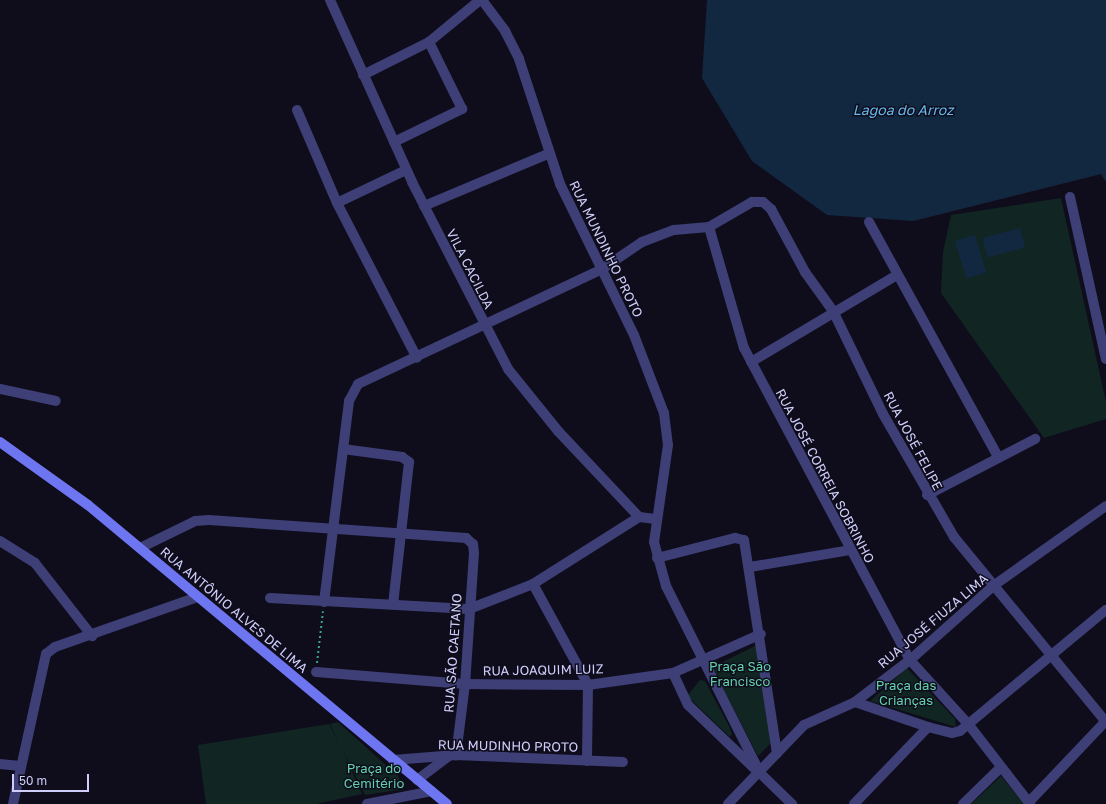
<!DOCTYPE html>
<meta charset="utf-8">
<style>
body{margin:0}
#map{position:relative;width:1106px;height:804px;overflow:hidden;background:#0f0d1c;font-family:"Golos Text",sans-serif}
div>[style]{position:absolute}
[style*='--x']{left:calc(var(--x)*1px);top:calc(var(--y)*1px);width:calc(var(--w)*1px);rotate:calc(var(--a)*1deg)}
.green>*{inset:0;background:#112523}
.water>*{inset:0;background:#122840;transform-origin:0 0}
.path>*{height:2px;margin-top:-1px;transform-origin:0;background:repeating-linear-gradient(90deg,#39a394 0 2px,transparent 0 5px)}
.street>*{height:10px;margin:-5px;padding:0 5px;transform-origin:5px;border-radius:5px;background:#3d3f76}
.secondary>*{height:10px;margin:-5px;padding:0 5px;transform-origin:5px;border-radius:5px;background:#6e75f0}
span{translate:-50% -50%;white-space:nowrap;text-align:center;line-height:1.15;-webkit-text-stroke:3px #0f0d1c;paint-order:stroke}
.street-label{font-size:13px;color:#cfcefa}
.park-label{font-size:13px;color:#62d1ad}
.water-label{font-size:14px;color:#66baef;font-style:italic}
.scale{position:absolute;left:12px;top:774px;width:77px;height:18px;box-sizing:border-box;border:2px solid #cfcefa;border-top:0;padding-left:5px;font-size:12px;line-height:14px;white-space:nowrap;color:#cfcefa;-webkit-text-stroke:3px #0f0d1c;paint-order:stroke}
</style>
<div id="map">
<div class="green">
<div style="clip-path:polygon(1061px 198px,1106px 402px,1106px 419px,1044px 438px,941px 293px,943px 252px,951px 215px)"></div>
<div style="clip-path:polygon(757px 645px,772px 742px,758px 756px,712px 667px)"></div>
<div style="clip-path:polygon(907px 668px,955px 719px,956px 727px,870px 701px)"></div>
<div style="clip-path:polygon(700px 680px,705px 681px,729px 726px,732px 734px,730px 737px,687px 696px)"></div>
<div style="clip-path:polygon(338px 722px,399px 777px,401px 787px,398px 790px,365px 795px,343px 751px,362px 794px,316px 804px,206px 804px,198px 745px,329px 724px,339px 743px,330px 724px)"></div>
<div style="clip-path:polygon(1001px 776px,1024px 804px,971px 804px,984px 792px)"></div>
</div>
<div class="water">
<div style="clip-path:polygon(707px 0,1106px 0,1106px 182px,1101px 174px,913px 221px,827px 215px,752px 161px,702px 78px)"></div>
<div style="left:1020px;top:228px;width:20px;height:39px;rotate:75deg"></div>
<div style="left:975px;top:235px;width:39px;height:21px;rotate:73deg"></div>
</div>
<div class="path">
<div style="--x:317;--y:663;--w:52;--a:-83.4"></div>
</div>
<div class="street">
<div style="--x:330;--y:0;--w:200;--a:65.7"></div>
<div style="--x:412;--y:182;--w:210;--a:62.8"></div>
<div style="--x:508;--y:369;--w:80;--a:51.1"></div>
<div style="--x:558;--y:431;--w:118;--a:46.7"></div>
<div style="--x:482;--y:0;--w:39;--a:53"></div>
<div style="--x:505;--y:31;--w:31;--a:63"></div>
<div style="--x:519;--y:59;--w:132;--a:71.8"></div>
<div style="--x:560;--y:184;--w:168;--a:63.9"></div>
<div style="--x:634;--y:335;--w:84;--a:69"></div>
<div style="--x:664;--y:413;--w:32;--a:83"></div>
<div style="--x:668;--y:445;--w:98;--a:98.2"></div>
<div style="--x:654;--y:542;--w:46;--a:74.7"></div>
<div style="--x:666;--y:586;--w:209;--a:63.3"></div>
<div style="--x:760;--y:773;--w:45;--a:44.1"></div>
<div style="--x:363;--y:75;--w:74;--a:-26.6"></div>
<div style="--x:429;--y:42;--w:66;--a:-39.5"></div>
<div style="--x:297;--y:110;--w:101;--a:66.7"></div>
<div style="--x:394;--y:142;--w:76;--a:-25.9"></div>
<div style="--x:462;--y:109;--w:75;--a:-116.2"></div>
<div style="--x:406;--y:170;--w:76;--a:154.4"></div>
<div style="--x:337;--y:203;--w:174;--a:62.7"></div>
<div style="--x:1070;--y:197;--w:166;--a:77.5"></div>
<div style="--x:424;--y:206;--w:134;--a:-22.8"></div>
<div style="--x:869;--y:222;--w:269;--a:61.2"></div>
<div style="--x:709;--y:227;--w:50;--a:-30.2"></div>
<div style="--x:752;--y:202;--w:11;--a:0"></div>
<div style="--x:763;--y:202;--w:11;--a:41"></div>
<div style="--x:771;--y:209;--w:72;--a:61.6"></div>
<div style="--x:805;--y:272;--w:48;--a:54.3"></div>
<div style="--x:833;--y:311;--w:114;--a:64.1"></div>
<div style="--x:883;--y:414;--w:142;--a:60"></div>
<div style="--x:954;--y:537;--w:239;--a:50.6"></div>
<div style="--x:751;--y:362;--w:170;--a:-30.8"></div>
<div style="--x:0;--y:389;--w:57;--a:12.1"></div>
<div style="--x:343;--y:449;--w:60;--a:7.7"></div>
<div style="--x:402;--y:457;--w:9;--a:36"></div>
<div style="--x:409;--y:462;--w:143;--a:96.4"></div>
<div style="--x:927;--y:495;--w:122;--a:-27.4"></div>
<div style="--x:0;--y:541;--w:41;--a:32.2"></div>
<div style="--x:35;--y:563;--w:93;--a:52"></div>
<div style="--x:140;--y:548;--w:61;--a:-26.1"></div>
<div style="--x:195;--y:521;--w:14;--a:-4"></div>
<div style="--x:209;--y:520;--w:258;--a:4"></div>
<div style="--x:466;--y:538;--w:9;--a:41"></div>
<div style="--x:473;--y:544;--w:9;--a:84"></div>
<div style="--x:474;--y:553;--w:131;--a:93.9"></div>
<div style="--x:465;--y:684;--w:72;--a:97.2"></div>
<div style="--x:657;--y:558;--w:81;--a:-14.4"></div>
<div style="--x:735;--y:538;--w:9;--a:13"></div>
<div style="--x:744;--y:540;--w:216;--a:81.2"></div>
<div style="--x:750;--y:567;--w:101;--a:-9.6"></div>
<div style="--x:533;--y:584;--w:115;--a:61.4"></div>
<div style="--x:588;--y:685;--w:76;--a:90.8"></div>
<div style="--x:270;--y:598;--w:199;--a:3.2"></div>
<div style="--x:469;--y:609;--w:69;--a:-21.3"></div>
<div style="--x:533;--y:584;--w:125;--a:-32.3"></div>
<div style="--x:639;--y:517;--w:17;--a:7"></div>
<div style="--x:324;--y:602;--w:203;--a:-82.9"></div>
<div style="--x:349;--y:401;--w:19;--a:-62"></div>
<div style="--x:358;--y:384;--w:270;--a:-25.2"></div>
<div style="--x:602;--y:269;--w:48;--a:-34"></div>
<div style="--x:642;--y:242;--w:34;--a:-21"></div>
<div style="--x:674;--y:230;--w:35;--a:-5"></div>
<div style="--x:709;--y:227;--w:126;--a:73.9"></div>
<div style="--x:744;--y:348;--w:353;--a:62"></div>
<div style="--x:910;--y:660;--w:88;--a:47.8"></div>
<div style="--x:969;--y:725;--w:100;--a:52.3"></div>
<div style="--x:316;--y:672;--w:149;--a:4.6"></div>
<div style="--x:465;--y:684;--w:123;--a:0.5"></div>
<div style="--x:588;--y:685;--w:86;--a:-8"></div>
<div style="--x:673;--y:673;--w:96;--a:-23.9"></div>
<div style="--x:673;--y:673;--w:35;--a:65"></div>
<div style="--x:688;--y:705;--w:95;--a:43.7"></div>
<div style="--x:855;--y:702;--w:77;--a:18.9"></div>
<div style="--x:928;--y:727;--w:25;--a:14"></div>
<div style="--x:952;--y:733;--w:8;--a:-14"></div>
<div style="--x:960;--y:731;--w:190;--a:-39.7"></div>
<div style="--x:393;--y:760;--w:63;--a:-4.5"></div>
<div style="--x:456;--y:755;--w:167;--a:2.4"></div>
<div style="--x:0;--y:764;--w:20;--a:6"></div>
<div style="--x:417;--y:780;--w:40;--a:-37"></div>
<div style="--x:1029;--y:802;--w:112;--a:-46.5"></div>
<div style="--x:13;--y:804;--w:154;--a:-77.6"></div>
<div style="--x:46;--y:654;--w:11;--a:-38"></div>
<div style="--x:55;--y:647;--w:151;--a:-19.3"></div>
<div style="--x:367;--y:804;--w:66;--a:-11.3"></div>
<div style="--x:728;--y:804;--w:110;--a:-46.1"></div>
<div style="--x:804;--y:725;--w:56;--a:-24.3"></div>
<div style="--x:855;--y:702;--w:69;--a:-37.4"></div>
<div style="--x:910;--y:660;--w:111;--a:-41.7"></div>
<div style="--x:993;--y:586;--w:138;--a:-35.3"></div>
<div style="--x:854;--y:804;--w:107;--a:-46.1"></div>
<div style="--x:963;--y:804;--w:53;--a:-44.2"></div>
</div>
<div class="secondary">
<div style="--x:0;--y:442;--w:108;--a:35.6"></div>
<div style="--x:88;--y:505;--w:467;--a:39.8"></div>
</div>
<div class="street-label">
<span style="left:606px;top:249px;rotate:64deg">RUA MUNDINHO PROTO</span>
<span style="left:470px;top:269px;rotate:63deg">VILA CACILDA</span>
<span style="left:913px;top:441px;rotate:62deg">RUA JOSÉ FELIPE</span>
<span style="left:825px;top:476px;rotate:62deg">RUA JOSÉ CORREIA SOBRINHO</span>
<span style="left:234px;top:610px;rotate:40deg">RUA ANTÔNIO ALVES DE LIMA</span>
<span style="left:933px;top:621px;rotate:-40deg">RUA JOSÉ FIUZA LIMA</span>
<span style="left:453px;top:653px;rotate:-86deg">RUA SÃO CAETANO</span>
<span style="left:543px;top:670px;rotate:-1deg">RUA JOAQUIM LUIZ</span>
<span style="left:508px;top:746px;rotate:1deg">RUA MUDINHO PROTO</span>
</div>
<div class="park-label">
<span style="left:740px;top:674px">Praça São<br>Francisco</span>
<span style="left:906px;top:693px">Praça das<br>Crianças</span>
<span style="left:374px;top:776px">Praça do<br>Cemitério</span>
</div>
<div class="water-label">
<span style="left:903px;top:110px">Lagoa do Arroz</span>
</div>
<div class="scale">50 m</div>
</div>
